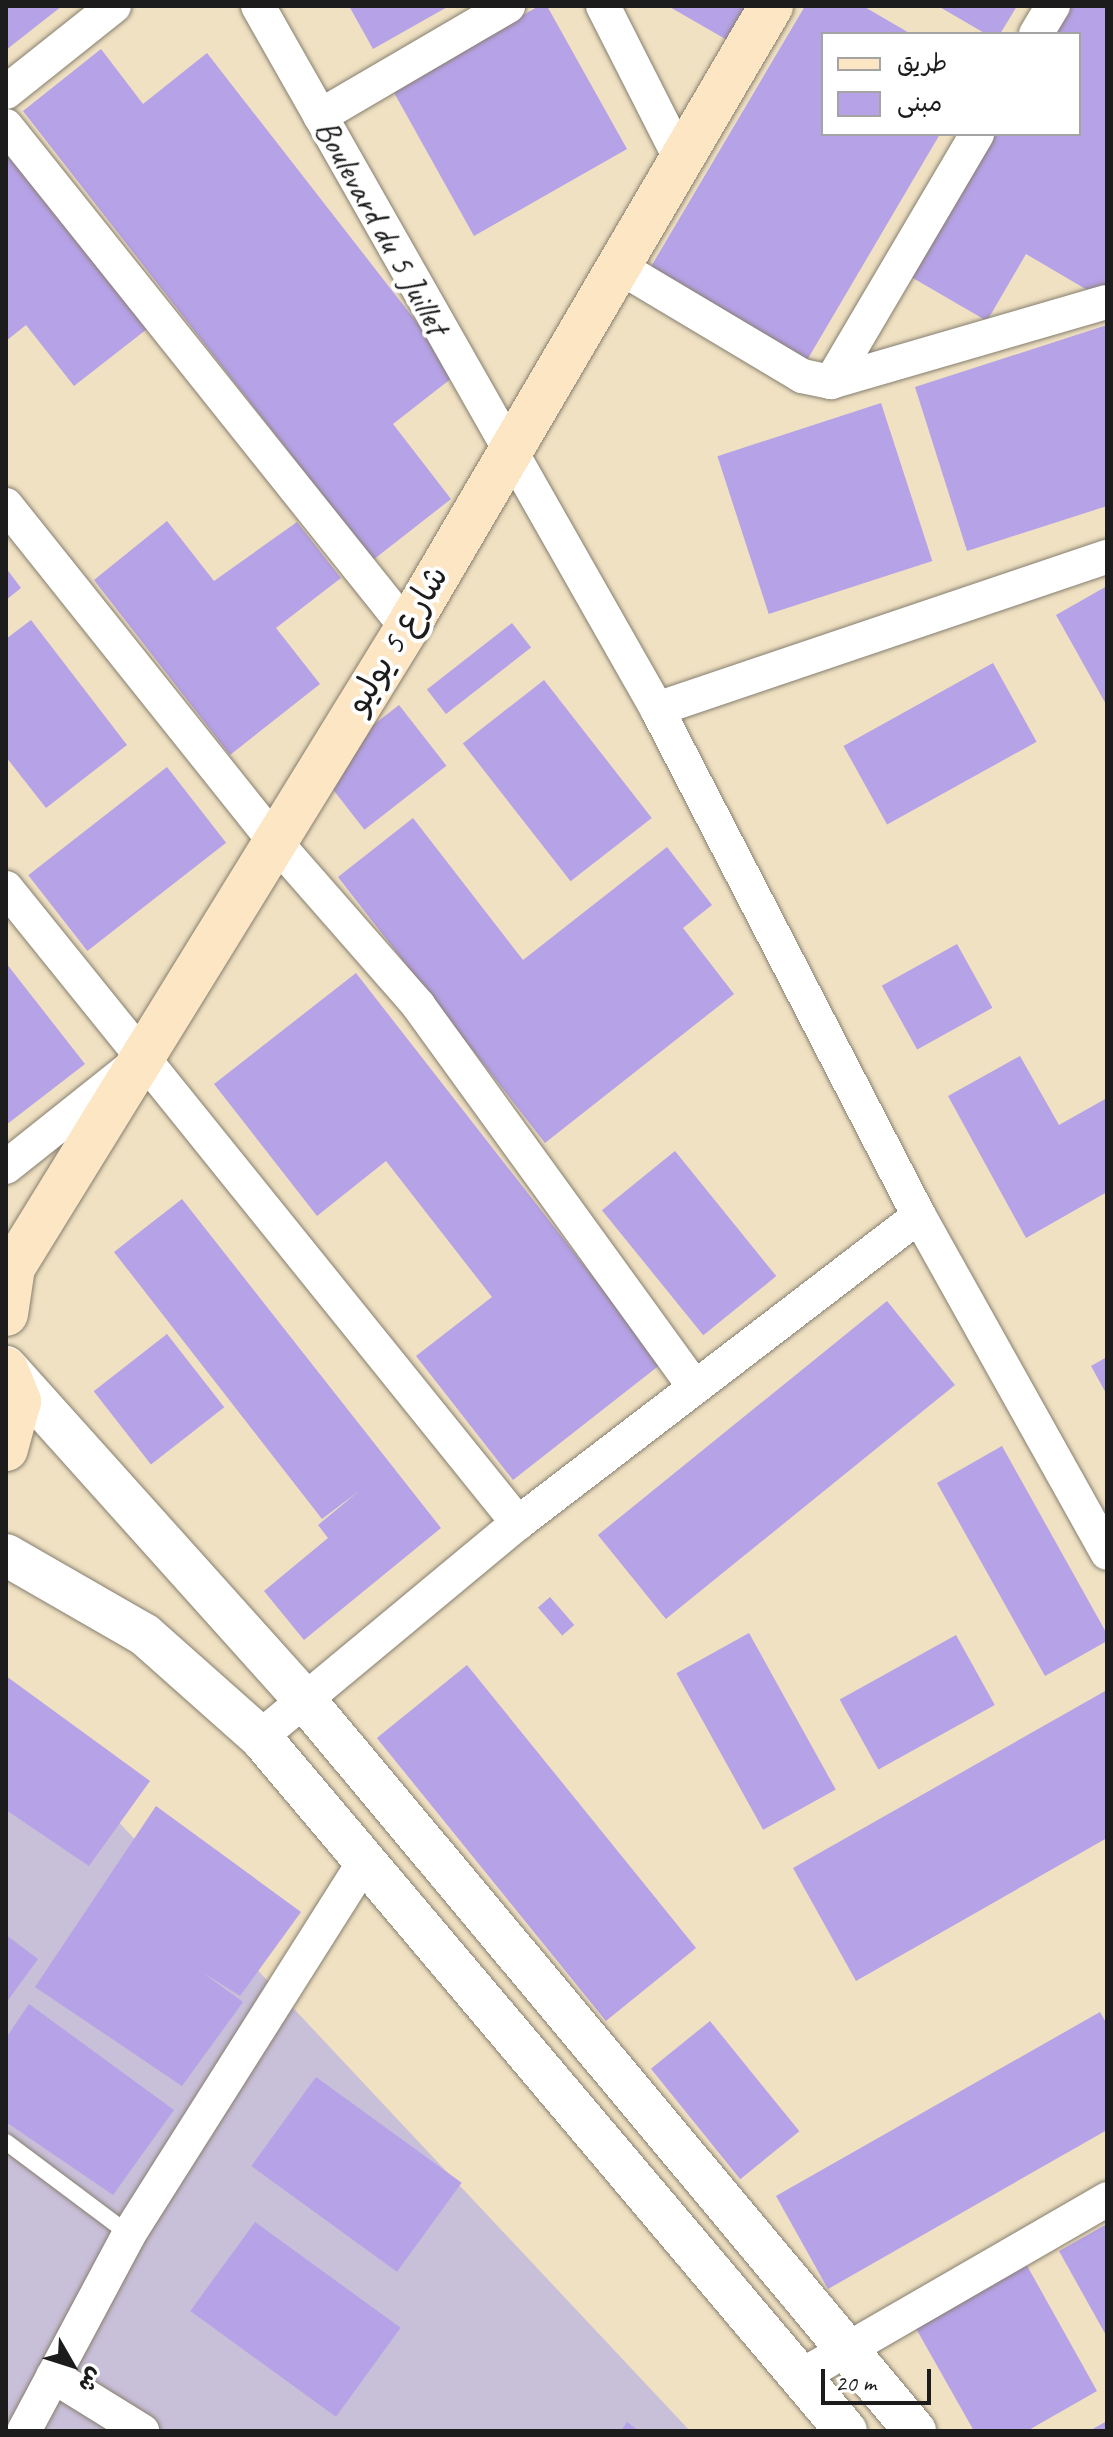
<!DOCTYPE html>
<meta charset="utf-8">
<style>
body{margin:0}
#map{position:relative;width:1113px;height:2437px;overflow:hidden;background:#efe1c2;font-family:Caveat,"Playpen Sans Arabic",sans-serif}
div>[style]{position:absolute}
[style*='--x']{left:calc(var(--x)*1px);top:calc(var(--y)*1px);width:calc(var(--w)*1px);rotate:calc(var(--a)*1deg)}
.industrial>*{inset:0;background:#c8bfd8}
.building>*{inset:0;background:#b6a2e7;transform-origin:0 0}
.roads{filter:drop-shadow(0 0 2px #867e6f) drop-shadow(0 0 2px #867e6f)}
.service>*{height:16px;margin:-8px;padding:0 8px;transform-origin:8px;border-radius:8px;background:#fff}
.minor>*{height:34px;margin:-17px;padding:0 17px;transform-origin:17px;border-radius:17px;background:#fff}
.tertiary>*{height:42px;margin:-21px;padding:0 21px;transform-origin:21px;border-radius:21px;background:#fff}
.secondary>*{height:44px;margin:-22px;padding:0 22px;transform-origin:22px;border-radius:22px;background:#fce6c4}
span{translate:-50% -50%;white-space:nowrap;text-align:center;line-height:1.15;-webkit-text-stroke:8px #fff;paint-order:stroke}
.street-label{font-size:34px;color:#1c1c1c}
.frame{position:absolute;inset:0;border:8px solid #1c1c1c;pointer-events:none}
.legend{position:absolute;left:821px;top:32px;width:260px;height:104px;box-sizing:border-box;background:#fff;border:2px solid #a4a4a4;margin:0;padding:10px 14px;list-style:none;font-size:24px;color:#1c1c1c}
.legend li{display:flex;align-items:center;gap:16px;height:40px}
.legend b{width:40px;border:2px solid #a4a4a4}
.north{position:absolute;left:32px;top:2325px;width:80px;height:80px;-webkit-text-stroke:6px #fff;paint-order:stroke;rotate:129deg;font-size:22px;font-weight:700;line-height:32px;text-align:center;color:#1c1c1c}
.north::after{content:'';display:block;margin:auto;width:28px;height:36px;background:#1c1c1c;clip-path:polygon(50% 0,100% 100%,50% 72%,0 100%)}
.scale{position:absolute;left:821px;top:2369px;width:110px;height:36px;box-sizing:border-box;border:4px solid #1c1c1c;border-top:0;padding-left:10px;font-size:24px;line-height:28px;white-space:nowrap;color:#1c1c1c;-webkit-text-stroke:6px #fff;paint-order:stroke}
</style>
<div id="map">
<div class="industrial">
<div style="clip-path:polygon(6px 1702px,690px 2431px,6px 2431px)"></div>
</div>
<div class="building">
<div style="clip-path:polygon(6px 6px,62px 6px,6px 50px)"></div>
<div style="clip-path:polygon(349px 6px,449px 6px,373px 49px)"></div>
<div style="clip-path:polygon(539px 6px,547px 6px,627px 149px,474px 236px,392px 89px)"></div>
<div style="clip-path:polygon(668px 6px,765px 6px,741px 48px)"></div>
<div style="clip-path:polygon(805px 6px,863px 6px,911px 34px,823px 34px,823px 134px,940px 134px,806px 362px,649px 270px)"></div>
<div style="clip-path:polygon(938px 6px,1017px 6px,1000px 34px,986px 34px)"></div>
<div style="clip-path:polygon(1064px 6px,1107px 6px,1107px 287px,1101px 298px,1026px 254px,987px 321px,906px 274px,989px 134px,1079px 134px,1079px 34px,1048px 34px)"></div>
<div style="clip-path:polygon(101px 49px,143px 104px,207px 53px,457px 374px,393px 424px,451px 499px,373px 560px,23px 111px)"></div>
<div style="clip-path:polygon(6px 148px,147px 329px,74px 386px,26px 325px,6px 341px)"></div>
<div style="clip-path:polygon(1107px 325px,1107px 506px,967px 551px,915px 387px)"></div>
<div style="left:881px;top:403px;width:166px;height:172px;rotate:72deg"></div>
<div style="clip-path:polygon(167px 521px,214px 581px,297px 522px,341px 578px,276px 628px,320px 684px,230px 755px,94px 580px)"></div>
<div style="clip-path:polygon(6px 568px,21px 588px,6px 600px)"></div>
<div style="clip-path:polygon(1107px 586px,1107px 706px,1056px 615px)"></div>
<div style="clip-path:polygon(31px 620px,127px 745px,46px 808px,6px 757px,6px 639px)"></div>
<div style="left:512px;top:623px;width:31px;height:108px;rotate:52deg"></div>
<div style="left:993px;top:663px;width:90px;height:171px;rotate:61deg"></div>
<div style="left:544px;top:680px;width:175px;height:103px;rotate:52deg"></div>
<div style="left:399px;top:705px;width:77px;height:104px;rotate:52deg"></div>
<div style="left:167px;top:767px;width:96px;height:176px;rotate:52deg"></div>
<div style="clip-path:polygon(413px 818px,523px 960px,667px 847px,712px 905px,683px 928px,734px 994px,545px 1143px,338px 877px)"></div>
<div style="left:957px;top:944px;width:73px;height:86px;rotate:61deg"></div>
<div style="clip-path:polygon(6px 963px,85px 1064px,6px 1125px)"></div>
<div style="clip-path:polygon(356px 973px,661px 1364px,513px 1480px,416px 1356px,492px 1297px,386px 1161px,317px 1216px,214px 1084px)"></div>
<div style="clip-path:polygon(1020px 1056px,1059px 1125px,1107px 1098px,1107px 1192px,1026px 1238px,948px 1096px)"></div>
<div style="left:675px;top:1151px;width:161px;height:94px;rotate:51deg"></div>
<div style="clip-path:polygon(182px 1199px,441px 1528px,304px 1640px,264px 1591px,328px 1538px,318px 1525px,359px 1491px,322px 1519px,114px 1252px)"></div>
<div style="left:887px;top:1301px;width:108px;height:372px;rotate:51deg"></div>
<div style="left:167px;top:1334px;width:93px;height:93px;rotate:52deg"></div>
<div style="clip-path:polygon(1107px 1357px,1107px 1395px,1091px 1366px)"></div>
<div style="clip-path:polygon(1002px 1446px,1107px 1634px,1107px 1641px,1045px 1676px,937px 1483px)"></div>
<div style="left:550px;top:1597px;width:37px;height:16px;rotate:49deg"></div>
<div style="left:749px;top:1633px;width:179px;height:83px;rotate:61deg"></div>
<div style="left:956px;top:1635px;width:80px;height:133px;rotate:61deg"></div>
<div style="left:467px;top:1665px;width:364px;height:116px;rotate:51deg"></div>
<div style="clip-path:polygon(6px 1676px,150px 1781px,89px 1866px,6px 1810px)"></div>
<div style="clip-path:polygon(1107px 1690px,1107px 1838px,856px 1981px,793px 1868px)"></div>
<div style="clip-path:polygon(156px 1806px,301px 1912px,240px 1996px,202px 1972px,243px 2002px,182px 2086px,35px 1987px)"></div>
<div style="clip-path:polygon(6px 1935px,38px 1959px,6px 2003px)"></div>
<div style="clip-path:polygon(29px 2004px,174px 2110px,113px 2195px,6px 2122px,6px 2038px)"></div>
<div style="clip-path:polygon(1100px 2012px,1107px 2024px,1107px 2130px,828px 2289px,776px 2196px)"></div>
<div style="left:710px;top:2021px;width:142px;height:76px;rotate:51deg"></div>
<div style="left:316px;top:2077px;width:180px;height:110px;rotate:36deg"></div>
<div style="left:255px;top:2222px;width:180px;height:110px;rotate:36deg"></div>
<div style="clip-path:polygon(1107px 2224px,1107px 2337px,1059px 2251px)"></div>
<div style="clip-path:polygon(1025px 2262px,1097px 2391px,1027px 2431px,974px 2431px,914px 2325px)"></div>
<div style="clip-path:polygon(1107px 2421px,1107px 2431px,1089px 2431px)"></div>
<div style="clip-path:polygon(627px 2422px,639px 2431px,621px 2431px)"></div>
</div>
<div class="roads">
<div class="service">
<div style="--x:6;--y:2142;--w:154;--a:36.8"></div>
</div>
<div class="minor">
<div style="--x:258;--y:6;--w:808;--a:60.42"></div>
<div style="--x:657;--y:709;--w:571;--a:62.67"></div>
<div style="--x:919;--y:1216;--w:386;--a:60.8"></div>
<div style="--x:603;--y:6;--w:170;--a:63.1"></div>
<div style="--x:1036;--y:34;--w:33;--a:-59"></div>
<div style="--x:6;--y:92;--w:138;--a:-38.5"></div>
<div style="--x:320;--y:116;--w:218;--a:-30.3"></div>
<div style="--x:6;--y:126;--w:642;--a:51.38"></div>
<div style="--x:616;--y:265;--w:217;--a:30.8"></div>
<div style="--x:802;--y:376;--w:30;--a:12"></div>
<div style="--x:831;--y:382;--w:288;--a:-59.5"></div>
<div style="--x:831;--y:382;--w:287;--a:-16.2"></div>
<div style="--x:6;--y:505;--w:426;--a:51.4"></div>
<div style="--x:272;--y:838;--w:222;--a:48.8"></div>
<div style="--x:418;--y:1005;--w:469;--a:54.1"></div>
<div style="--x:657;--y:709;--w:475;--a:-18.7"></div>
<div style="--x:6;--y:888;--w:816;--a:51.12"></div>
<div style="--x:6;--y:1167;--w:156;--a:-38.5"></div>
<div style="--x:260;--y:1737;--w:335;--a:-39.7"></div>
<div style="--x:518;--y:1523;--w:505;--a:-37.44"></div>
<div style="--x:53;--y:2376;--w:105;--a:31.7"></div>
<div style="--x:801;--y:2376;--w:354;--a:-30"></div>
<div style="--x:24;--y:2431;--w:223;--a:-61.9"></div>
<div style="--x:129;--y:2234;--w:441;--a:-57.7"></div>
</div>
<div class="tertiary">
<div style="--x:6;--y:1367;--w:445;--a:48.1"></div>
<div style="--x:303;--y:1698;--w:955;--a:50.14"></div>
<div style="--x:6;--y:1555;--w:160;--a:29.9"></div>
<div style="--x:145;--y:1635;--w:154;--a:41.6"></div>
<div style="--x:260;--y:1737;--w:908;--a:49.82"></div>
</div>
<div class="secondary">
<div style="--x:6;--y:1279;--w:765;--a:-58.37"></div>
<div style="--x:407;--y:628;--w:721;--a:-59.66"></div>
<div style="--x:6;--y:1314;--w:48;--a:-81.5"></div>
<div style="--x:6;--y:1369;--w:35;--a:68"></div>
<div style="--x:19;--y:1401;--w:50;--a:105.2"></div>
</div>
</div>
<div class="street-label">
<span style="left:382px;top:227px;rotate:61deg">Boulevard du 5 Juillet</span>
<span style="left:396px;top:639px;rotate:-59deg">شارع 5 يوليو</span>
</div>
<div class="frame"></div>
<ul class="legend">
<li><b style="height:10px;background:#fce6c4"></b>طريق</li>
<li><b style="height:22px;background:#b6a2e7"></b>مبنى</li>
</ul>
<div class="north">ش</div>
<div class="scale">20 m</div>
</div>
